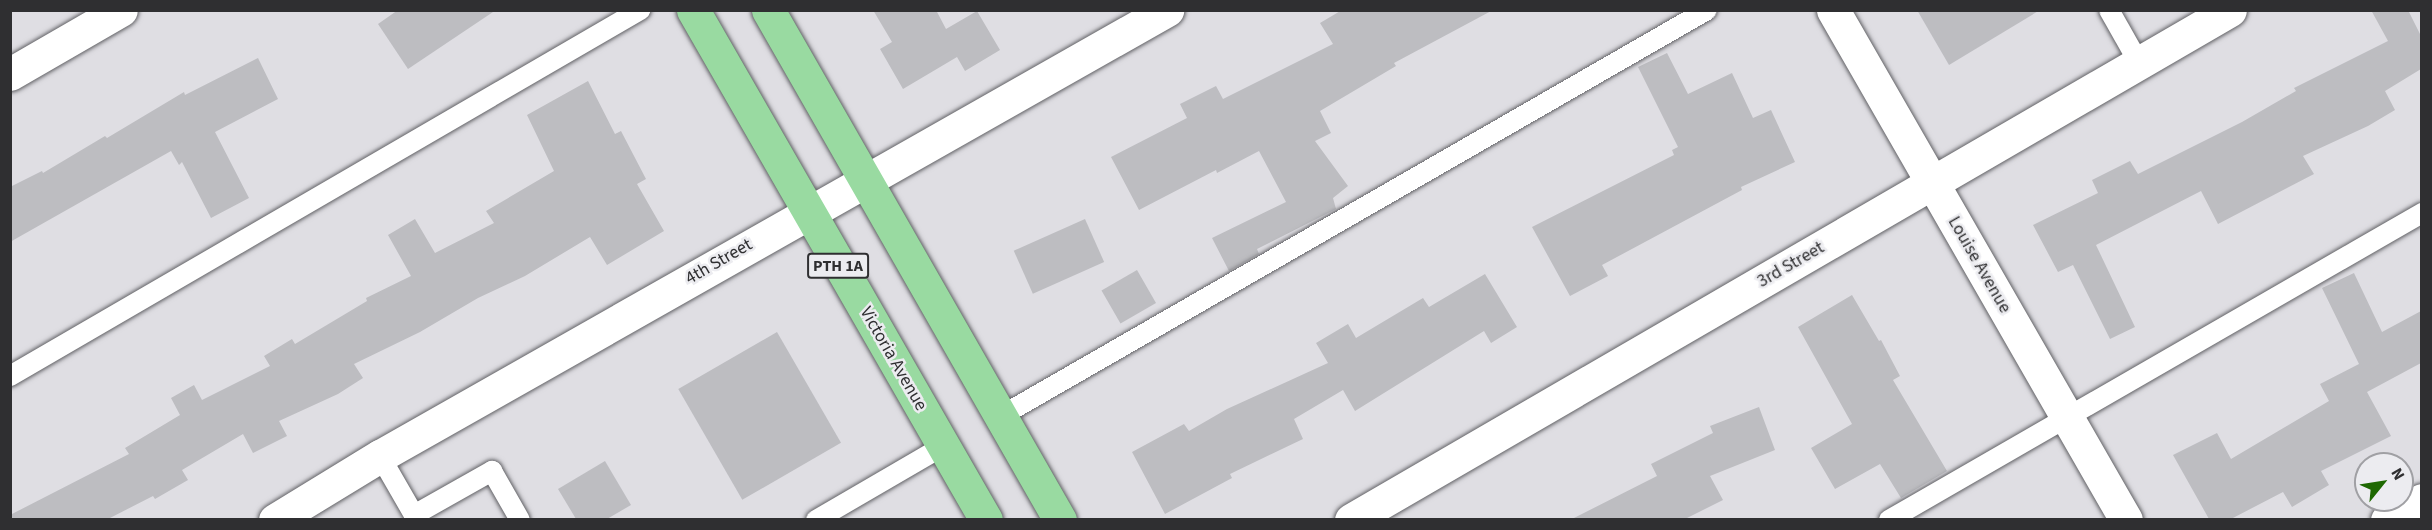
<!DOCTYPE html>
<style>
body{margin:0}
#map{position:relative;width:2432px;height:530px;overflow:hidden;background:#dfdee3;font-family:"Source Sans 3",sans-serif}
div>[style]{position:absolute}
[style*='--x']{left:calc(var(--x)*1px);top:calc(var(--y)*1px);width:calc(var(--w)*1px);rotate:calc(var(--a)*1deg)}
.building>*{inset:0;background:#bdbdc1;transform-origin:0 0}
.roads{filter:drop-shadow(0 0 2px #616165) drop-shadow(0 0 2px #616165)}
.lane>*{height:20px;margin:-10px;padding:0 10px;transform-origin:10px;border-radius:10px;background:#fff}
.street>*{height:33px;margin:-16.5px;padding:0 16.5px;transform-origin:16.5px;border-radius:16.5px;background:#fff}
.primary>*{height:33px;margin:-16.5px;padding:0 16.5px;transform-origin:16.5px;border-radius:16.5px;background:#99daa1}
span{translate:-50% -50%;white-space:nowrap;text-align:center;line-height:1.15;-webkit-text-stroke:5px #ececf0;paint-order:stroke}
.shield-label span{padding:2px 4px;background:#ececf0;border:2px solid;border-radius:4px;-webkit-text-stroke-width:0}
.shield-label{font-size:16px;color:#2f2f31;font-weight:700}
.street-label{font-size:18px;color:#2f2f31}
.frame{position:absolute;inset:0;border:12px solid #2f2f31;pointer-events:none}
.north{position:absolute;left:2354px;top:452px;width:60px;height:60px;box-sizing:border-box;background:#ececf0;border:2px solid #a0a0a4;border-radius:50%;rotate:60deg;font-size:16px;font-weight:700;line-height:24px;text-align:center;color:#2f2f31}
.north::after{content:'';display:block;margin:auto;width:21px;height:27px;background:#1e6802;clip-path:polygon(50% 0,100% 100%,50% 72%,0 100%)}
</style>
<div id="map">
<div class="building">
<div style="clip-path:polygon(398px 10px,496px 10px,408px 69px,378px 24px)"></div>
<div style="clip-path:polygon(873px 10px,936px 10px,946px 29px,977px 11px,1000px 50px,965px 71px,957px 57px,903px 89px,880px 49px,892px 42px)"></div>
<div style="clip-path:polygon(1342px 10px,1493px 10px,1394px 63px,1396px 66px,1320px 111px,1331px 133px,1315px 141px,1348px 186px,1333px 198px,1336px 209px,1257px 249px,1259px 254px,1229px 271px,1212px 238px,1286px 202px,1259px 151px,1217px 173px,1216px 170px,1139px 210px,1111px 157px,1187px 118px,1180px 104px,1216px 86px,1223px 99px,1333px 44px,1320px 23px)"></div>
<div style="clip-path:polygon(1917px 10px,2040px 10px,1949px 65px)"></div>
<div style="clip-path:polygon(2371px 10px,2408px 10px,2421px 36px,2421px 69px,2385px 91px,2395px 110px,2368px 126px,2303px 156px,2314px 174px,2218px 224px,2201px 191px,2096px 245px,2135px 327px,2110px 339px,2073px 265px,2058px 272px,2033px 225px,2098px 193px,2092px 180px,2130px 161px,2138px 174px,2242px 122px,2296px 91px,2294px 88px,2388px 41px)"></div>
<div style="clip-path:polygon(1667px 53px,1688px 94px,1732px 73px,1753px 118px,1771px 110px,1795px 162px,1741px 187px,1742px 190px,1602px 265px,1608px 276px,1570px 296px,1532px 227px,1674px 155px,1672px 150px,1678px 147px,1638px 67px)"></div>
<div style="clip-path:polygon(258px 58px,278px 99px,215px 132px,249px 198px,211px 218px,182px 162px,179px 165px,171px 151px,10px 242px,10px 187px,42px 171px,43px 173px,105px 136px,107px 138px,184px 92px,185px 95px)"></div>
<div style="clip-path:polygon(588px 81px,615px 134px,621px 131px,646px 179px,637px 184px,664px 231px,607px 265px,590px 237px,525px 276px,478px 298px,420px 332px,354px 364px,363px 378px,338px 394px,279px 421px,287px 436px,253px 453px,243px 434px,182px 470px,188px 480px,155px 499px,153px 496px,108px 519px,10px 519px,10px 515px,129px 454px,125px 448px,180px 415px,171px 398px,194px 385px,202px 400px,270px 366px,264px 356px,292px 339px,295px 344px,367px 301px,366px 298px,411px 276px,388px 235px,415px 219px,435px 253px,494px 223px,486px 211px,554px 171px,527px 115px)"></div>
<div style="left:1085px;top:219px;width:47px;height:78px;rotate:66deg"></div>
<div style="left:1137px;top:270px;width:38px;height:41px;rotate:60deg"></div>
<div style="clip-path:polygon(2354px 273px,2382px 332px,2421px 311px,2421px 363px,2367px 392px,2391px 436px,2321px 471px,2329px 485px,2292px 507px,2283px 492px,2231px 519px,2209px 519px,2173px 455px,2217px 433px,2231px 459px,2329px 401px,2320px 384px,2359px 364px,2322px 288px)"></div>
<div style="clip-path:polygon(1485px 274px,1517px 327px,1491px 343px,1484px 331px,1355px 411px,1343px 390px,1294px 419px,1303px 439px,1230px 474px,1232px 478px,1165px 514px,1132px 452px,1184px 424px,1189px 431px,1227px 409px,1328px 363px,1316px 343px,1348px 324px,1356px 338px,1423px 298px,1429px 307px)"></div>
<div style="clip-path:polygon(1852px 295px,1879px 341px,1881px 340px,1900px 376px,1893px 380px,1947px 471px,1901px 498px,1880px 464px,1835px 489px,1811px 448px,1852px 424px,1798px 327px)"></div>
<div style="left:777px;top:332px;width:128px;height:114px;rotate:60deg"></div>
<div style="clip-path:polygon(1759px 407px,1775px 450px,1710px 476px,1723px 500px,1685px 519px,1572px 519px,1657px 476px,1651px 464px,1713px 433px,1710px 426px)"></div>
<div style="clip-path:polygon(605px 461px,631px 505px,607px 519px,576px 519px,558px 489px)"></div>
</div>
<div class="roads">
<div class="lane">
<div style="--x:2109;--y:10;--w:61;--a:60.5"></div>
<div style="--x:10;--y:376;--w:729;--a:-30.15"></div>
<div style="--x:1001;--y:416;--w:814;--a:-29.9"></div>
<div style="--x:380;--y:456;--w:68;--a:60"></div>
<div style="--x:414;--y:515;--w:90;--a:-29.4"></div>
<div style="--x:492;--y:471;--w:56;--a:60.3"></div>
<div style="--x:816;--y:520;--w:147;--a:-30.2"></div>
<div style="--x:1889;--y:520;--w:615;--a:-29.94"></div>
</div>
<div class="street">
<div style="--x:1833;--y:10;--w:588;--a:60.12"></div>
<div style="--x:10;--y:74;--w:128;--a:-30"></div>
<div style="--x:275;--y:520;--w:123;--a:-31.4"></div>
<div style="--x:380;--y:456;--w:905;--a:-29.54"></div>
<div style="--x:1351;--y:520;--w:1016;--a:-30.12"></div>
<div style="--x:2387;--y:520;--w:40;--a:-29.7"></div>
</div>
<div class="primary">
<div style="--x:693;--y:10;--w:588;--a:60.12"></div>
<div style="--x:768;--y:10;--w:588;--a:60.21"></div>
</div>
</div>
<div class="shield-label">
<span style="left:838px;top:266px">PTH 1A</span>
</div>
<div class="street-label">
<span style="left:719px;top:262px;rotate:-30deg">4th Street</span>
<span style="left:1791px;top:265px;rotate:-30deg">3rd Street</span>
<span style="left:1979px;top:265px;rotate:60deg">Louise Avenue</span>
<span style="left:893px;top:359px;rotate:60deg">Victoria Avenue</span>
</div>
<div class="frame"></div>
<div class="north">N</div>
</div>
